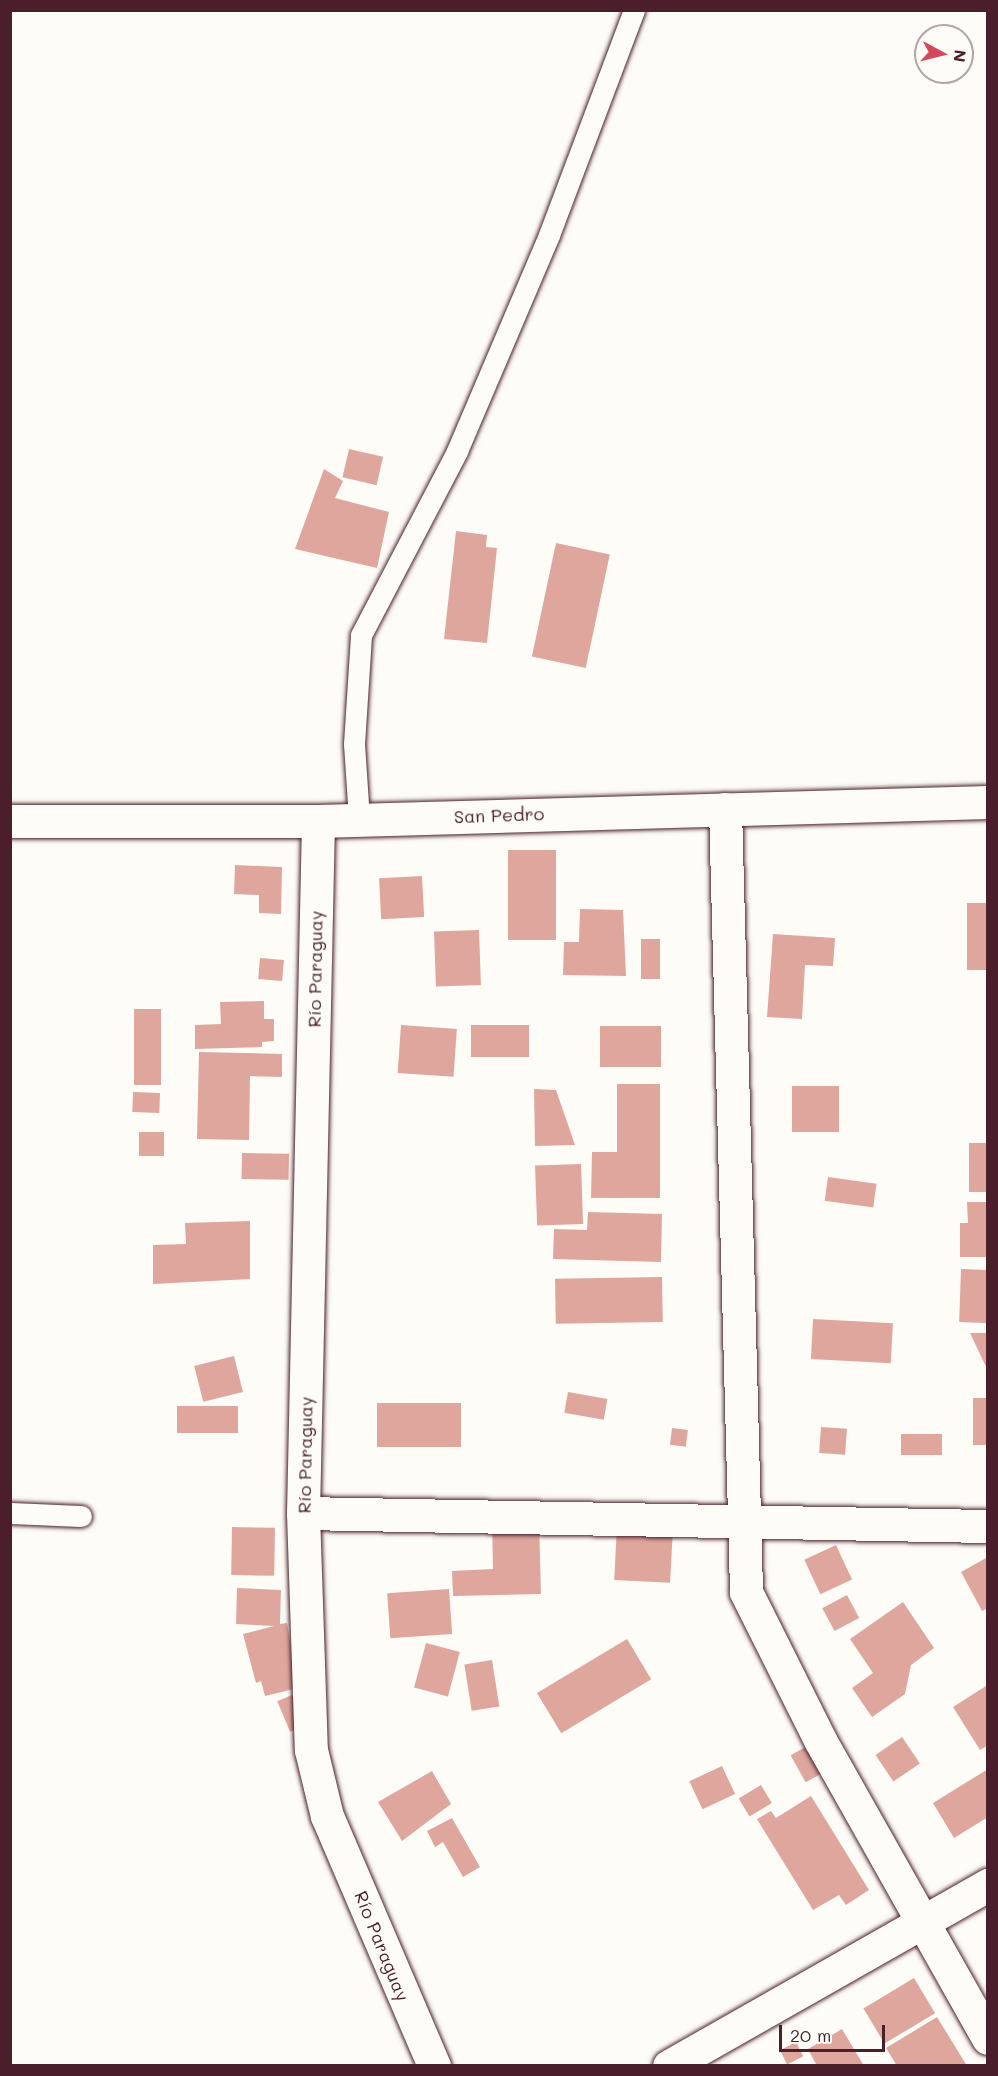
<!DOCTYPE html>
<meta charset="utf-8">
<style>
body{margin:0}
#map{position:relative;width:998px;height:2076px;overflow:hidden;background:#fdfcf7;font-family:Mali,sans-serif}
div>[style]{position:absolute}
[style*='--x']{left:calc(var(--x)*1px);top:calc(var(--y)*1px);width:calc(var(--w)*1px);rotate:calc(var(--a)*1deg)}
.building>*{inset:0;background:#dfa69d;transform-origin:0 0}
.roads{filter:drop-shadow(0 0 2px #4a1f2b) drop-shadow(0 0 2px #4a1f2b)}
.service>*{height:21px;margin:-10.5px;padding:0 10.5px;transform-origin:10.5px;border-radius:10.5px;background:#fdfcf7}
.minor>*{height:33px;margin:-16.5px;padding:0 16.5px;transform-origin:16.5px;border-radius:16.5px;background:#fdfcf7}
.secondary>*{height:33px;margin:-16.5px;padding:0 16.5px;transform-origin:16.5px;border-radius:16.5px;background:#fdfcf7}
span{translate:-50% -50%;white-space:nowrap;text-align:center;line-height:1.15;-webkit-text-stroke:5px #fdfcf7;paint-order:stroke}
.street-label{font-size:18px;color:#4a1f2b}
.frame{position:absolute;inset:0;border:12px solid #4a1f2b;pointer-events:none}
.north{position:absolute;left:914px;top:24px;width:60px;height:60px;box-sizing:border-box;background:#fdfcf7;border:2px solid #b5a4a5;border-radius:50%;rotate:97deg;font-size:16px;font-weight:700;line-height:24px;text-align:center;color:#4a1f2b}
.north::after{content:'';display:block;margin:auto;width:21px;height:27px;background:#d1495b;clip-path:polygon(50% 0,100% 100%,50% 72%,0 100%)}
.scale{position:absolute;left:779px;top:2025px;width:106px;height:27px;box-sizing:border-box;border:3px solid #4a1f2b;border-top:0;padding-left:8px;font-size:18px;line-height:21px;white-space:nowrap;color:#4a1f2b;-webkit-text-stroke:4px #fdfcf7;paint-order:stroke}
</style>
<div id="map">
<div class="building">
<div style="left:349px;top:449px;width:35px;height:29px;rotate:13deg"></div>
<div style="clip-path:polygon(324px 469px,343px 481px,335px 498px,389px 512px,377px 568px,295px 549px)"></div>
<div style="clip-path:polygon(456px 531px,487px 535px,486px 547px,497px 548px,487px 643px,444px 639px)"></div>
<div style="left:556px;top:543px;width:55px;height:116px;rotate:12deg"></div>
<div style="left:508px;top:850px;width:48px;height:90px"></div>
<div style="clip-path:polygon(235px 865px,282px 867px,281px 914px,259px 913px,259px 895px,234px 894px)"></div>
<div style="left:422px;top:876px;width:41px;height:43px;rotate:87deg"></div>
<div style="left:988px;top:903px;width:67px;height:21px;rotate:90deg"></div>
<div style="clip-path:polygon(580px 909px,623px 910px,626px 976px,563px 975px,564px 942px,579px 942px)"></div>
<div style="left:479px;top:930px;width:55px;height:45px;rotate:88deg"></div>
<div style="clip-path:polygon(773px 934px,835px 938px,833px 966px,805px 965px,802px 1019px,767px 1017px)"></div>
<div style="left:641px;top:939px;width:19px;height:40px"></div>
<div style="left:260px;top:958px;width:24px;height:21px;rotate:5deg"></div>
<div style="clip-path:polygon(264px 1001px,264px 1019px,274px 1019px,274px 1041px,262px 1042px,262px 1047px,195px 1049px,195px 1025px,221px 1024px,220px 1002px)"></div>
<div style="left:134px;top:1009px;width:27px;height:76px"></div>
<div style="left:401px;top:1025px;width:56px;height:48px;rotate:4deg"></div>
<div style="left:529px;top:1025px;width:32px;height:58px;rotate:90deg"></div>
<div style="left:600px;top:1026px;width:61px;height:41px"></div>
<div style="clip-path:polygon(199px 1052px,282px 1054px,282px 1077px,250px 1076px,249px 1140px,197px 1139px)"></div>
<div style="clip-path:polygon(617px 1084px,660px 1084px,660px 1198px,591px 1198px,592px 1152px,617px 1152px)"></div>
<div style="left:839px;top:1086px;width:46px;height:47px;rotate:90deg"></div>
<div style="clip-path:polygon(534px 1089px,556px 1090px,575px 1145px,535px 1146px)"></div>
<div style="left:133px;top:1092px;width:27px;height:20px;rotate:2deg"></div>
<div style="left:139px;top:1132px;width:25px;height:24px"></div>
<div style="left:969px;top:1143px;width:19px;height:49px"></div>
<div style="left:242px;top:1153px;width:47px;height:26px;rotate:1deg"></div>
<div style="left:581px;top:1164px;width:60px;height:46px;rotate:88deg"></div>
<div style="left:828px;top:1177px;width:49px;height:24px;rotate:8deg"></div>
<div style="clip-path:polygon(967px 1202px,988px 1202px,988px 1257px,960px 1257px,960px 1223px,968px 1223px)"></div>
<div style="clip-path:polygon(588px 1212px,662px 1214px,661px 1262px,553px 1259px,554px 1229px,587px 1230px)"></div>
<div style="clip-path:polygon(250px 1221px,250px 1279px,153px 1284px,153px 1245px,186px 1244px,185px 1223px)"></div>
<div style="left:961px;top:1269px;width:27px;height:53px;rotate:2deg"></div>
<div style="left:662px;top:1277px;width:45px;height:107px;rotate:89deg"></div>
<div style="left:813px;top:1319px;width:80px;height:40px;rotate:3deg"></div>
<div style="clip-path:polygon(970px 1333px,988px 1333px,988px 1371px)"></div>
<div style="left:234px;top:1356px;width:37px;height:41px;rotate:76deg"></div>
<div style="left:568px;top:1392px;width:40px;height:21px;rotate:10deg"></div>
<div style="left:973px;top:1398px;width:15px;height:47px"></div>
<div style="left:377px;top:1403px;width:84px;height:44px"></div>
<div style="left:177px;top:1406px;width:61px;height:27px"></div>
<div style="left:821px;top:1427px;width:26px;height:26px;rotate:4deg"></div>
<div style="left:672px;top:1428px;width:16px;height:17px;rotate:7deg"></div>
<div style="left:942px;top:1434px;width:21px;height:41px;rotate:90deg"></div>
<div style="clip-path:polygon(539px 1520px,541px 1594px,453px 1596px,452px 1571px,493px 1569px,492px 1521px)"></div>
<div style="left:617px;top:1526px;width:56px;height:54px;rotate:3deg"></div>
<div style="left:232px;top:1527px;width:43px;height:48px;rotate:1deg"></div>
<div style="left:836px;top:1545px;width:38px;height:35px;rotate:65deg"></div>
<div style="clip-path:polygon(988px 1557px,988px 1608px,982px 1611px,961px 1572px)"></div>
<div style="clip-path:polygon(237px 1588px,281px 1590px,280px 1624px,287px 1623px,298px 1688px,265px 1696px,261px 1681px,256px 1683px,243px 1634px,274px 1626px,236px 1624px)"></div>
<div style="left:449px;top:1589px;width:45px;height:62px;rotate:86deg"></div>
<div style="left:847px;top:1595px;width:26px;height:28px;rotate:62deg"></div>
<div style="clip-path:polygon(903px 1602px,934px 1648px,911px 1665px,905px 1694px,872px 1717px,852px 1688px,873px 1673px,850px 1639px)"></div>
<div style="left:627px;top:1639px;width:47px;height:105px;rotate:59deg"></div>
<div style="left:426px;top:1643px;width:35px;height:46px;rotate:15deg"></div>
<div style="left:492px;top:1660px;width:47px;height:28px;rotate:81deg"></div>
<div style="clip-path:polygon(986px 1686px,988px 1745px,980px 1750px,953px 1707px)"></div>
<div style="left:292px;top:1695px;width:33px;height:16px;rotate:67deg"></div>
<div style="left:902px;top:1737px;width:32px;height:32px;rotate:56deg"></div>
<div style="left:809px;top:1745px;width:31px;height:21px;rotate:61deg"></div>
<div style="left:722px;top:1766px;width:31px;height:36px;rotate:65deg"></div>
<div style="clip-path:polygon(988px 1769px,988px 1817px,954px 1838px,933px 1803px)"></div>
<div style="clip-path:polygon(432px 1771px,451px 1804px,402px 1841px,378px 1802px)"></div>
<div style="left:761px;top:1785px;width:21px;height:26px;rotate:59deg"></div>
<div style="clip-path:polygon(811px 1796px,869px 1890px,846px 1905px,839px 1895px,813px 1910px,757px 1819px,771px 1811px,776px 1818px)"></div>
<div style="clip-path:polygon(452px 1818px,480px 1867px,463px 1877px,443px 1842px,435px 1847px,427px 1831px)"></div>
<div style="left:914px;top:1978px;width:41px;height:59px;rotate:59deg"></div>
<div style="clip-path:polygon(937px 2017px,967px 2066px,897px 2066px,886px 2048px)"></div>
<div style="clip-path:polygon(842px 2029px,864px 2066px,817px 2066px,808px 2049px)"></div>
<div style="left:796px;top:2042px;width:16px;height:18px;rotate:63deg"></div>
</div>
<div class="roads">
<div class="service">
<div style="--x:359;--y:819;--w:75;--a:-93.8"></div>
<div style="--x:354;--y:744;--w:109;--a:-86.3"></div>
<div style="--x:361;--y:635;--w:208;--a:-62.4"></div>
<div style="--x:457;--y:451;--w:235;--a:-66.9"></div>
<div style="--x:549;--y:235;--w:241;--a:-69.3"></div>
<div style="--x:10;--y:1513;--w:71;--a:2.4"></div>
</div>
<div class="minor">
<div style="--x:725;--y:809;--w:783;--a:88.46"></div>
<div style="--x:746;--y:1592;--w:165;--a:63.4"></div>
<div style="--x:820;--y:1740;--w:342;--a:60.6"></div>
<div style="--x:318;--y:821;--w:692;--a:91.24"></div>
<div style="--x:303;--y:1513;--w:237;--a:88.1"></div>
<div style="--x:311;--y:1750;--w:68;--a:76.4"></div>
<div style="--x:327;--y:1816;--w:272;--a:66.8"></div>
<div style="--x:303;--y:1513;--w:685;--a:1.09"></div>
<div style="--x:669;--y:2066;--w:367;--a:-29.6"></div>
</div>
<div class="secondary">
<div style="--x:10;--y:821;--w:308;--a:0"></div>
<div style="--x:318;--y:821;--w:670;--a:-1.62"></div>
</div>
</div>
<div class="street-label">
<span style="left:499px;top:815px;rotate:-2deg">San Pedro</span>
<span style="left:315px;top:969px;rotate:-89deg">Río Paraguay</span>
<span style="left:305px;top:1455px;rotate:-89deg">Río Paraguay</span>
<span style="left:382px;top:1946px;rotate:68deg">Río Paraguay</span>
</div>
<div class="frame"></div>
<div class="north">N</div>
<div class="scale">20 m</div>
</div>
